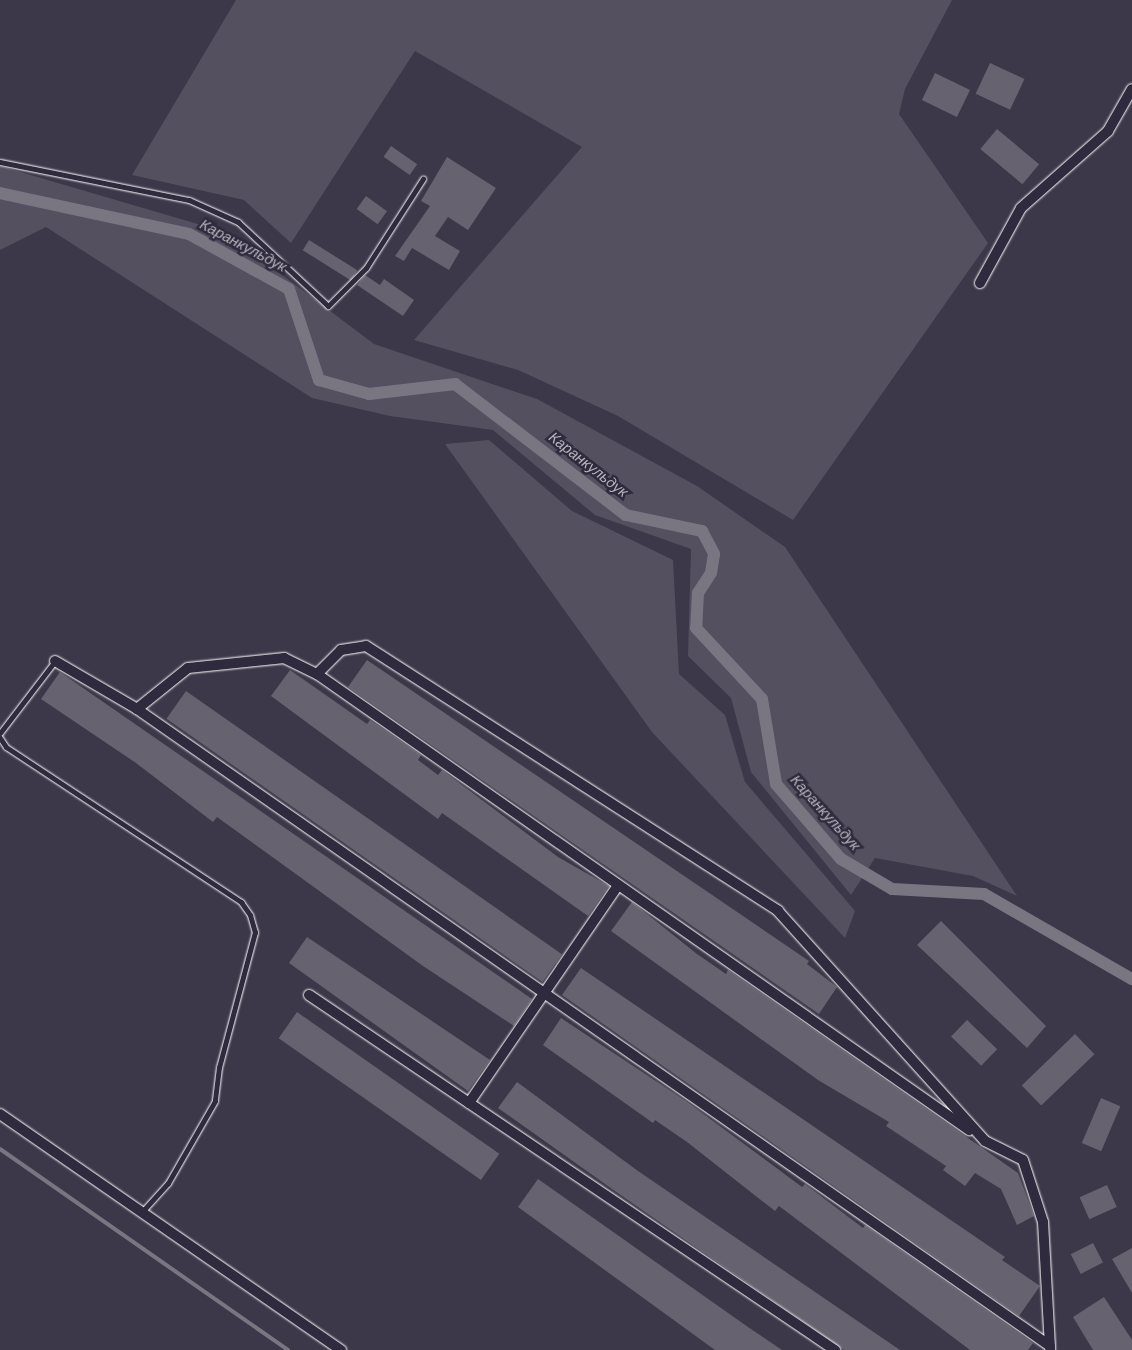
<!DOCTYPE html>
<meta charset="utf-8">
<style>
body{margin:0}
#map{position:relative;width:1132px;height:1350px;overflow:hidden;background:#3c3749;font-family:Sriracha,sans-serif}
div>[style]{position:absolute}
[style*='--x']{left:calc(var(--x)*1px);top:calc(var(--y)*1px);width:calc(var(--w)*1px);rotate:calc(var(--a)*1deg)}
.green>*{inset:0;background:#555060}
.stream>*{height:4px;margin:-2px;padding:0 2px;transform-origin:2px;border-radius:2px;background:#797682}
.canal>*{height:12px;margin:-6px;padding:0 6px;transform-origin:6px;border-radius:6px;background:#797682}
.building>*{inset:0;background:#666270;transform-origin:0 0}
.roads{filter:drop-shadow(0 0 1px #fff) drop-shadow(0 0 1px #fff)}
.service>*{height:5px;margin:-2.5px;padding:0 2.5px;transform-origin:2.5px;border-radius:2.5px;background:#2f2a3d}
.minor>*{height:10px;margin:-5px;padding:0 5px;transform-origin:5px;border-radius:5px;background:#2f2a3d}
span{translate:-50% -50%;white-space:nowrap;text-align:center;line-height:1.15;-webkit-text-stroke:5px #2f2a3d;paint-order:stroke}
.water-label{font-size:15px;color:#b5b4ba;font-style:italic}
</style>
<div id="map">
<div class="green">
<div style="clip-path:polygon(236px 0,952px 0,905px 89px,899px 114px,988px 243px,793px 520px,618px 416px,518px 370px,414px 340px,582px 147px,415px 51px,291px 243px,244px 200px,132px 175px)"></div>
<div style="clip-path:polygon(0 166px,225px 232px,374px 344px,537px 399px,697px 486px,785px 547px,1017px 896px,973px 876px,875px 858px,851px 895px,751px 772px,731px 698px,688px 656px,691px 549px,595px 515px,493px 430px,390px 416px,312px 398px,46px 227px,0 250px)"></div>
<div style="clip-path:polygon(489px 440px,572px 511px,673px 560px,679px 674px,725px 715px,745px 782px,855px 911px,845px 938px,652px 732px,445px 444px)"></div>
</div>
<div class="stream">
<div style="--x:0;--y:1149;--w:351;--a:34.9"></div>
</div>
<div class="canal">
<div style="--x:0;--y:193;--w:193;--a:12.2"></div>
<div style="--x:189;--y:234;--w:114;--a:28.8"></div>
<div style="--x:289;--y:289;--w:96;--a:71.8"></div>
<div style="--x:319;--y:380;--w:52;--a:15.6"></div>
<div style="--x:369;--y:394;--w:87;--a:-6.6"></div>
<div style="--x:455;--y:384;--w:215;--a:37.5"></div>
<div style="--x:626;--y:515;--w:78;--a:11.9"></div>
<div style="--x:702;--y:531;--w:26;--a:62"></div>
<div style="--x:714;--y:554;--w:19;--a:99"></div>
<div style="--x:711;--y:573;--w:24;--a:123"></div>
<div style="--x:698;--y:593;--w:35;--a:93"></div>
<div style="--x:696;--y:628;--w:97;--a:47.1"></div>
<div style="--x:762;--y:699;--w:86;--a:80.6"></div>
<div style="--x:776;--y:784;--w:99;--a:49.1"></div>
<div style="--x:841;--y:859;--w:59;--a:30.5"></div>
<div style="--x:892;--y:889;--w:92;--a:3.1"></div>
<div style="--x:984;--y:894;--w:171;--a:29.9"></div>
</div>
<div class="building">
<div style="left:990px;top:63px;width:38px;height:34px;rotate:25deg"></div>
<div style="left:935px;top:73px;width:39px;height:30px;rotate:26deg"></div>
<div style="left:997px;top:129px;width:55px;height:26px;rotate:40deg"></div>
<div style="left:391px;top:146px;width:32px;height:13px;rotate:35deg"></div>
<div style="clip-path:polygon(447px 157px,496px 188px,468px 230px,448px 217px,435px 236px,460px 251px,449px 270px,412px 248px,404px 261px,395px 256px,430px 206px,421px 201px)"></div>
<div style="left:366px;top:196px;width:26px;height:16px;rotate:36deg"></div>
<div style="left:309px;top:240px;width:57px;height:12px;rotate:32deg"></div>
<div style="clip-path:polygon(365px 275px,380px 285px,384px 279px,414px 300px,403px 316px,357px 285px)"></div>
<div style="clip-path:polygon(367px 660px,809px 961px,807px 964px,837px 987px,819px 1014px,348px 687px)"></div>
<div style="clip-path:polygon(290px 670px,367px 724px,370px 720px,421px 755px,418px 760px,438px 775px,442px 770px,558px 857px,609px 886px,588px 916px,442px 813px,438px 819px,271px 696px)"></div>
<div style="clip-path:polygon(60px 672px,532px 999px,514px 1026px,423px 966px,217px 817px,213px 822px,136px 763px,41px 699px)"></div>
<div style="left:186px;top:691px;width:459px;height:34px;rotate:35deg"></div>
<div style="clip-path:polygon(632px 902px,697px 954px,726px 974px,728px 970px,1018px 1173px,1034px 1216px,1017px 1225px,1001px 1189px,975px 1173px,965px 1186px,943px 1170px,946px 1166px,886px 1126px,889px 1122px,818px 1080px,611px 931px)"></div>
<div style="clip-path:polygon(941px 921px,1046px 1026px,1027px 1048px,917px 945px)"></div>
<div style="clip-path:polygon(307px 937px,490px 1060px,468px 1091px,289px 963px)"></div>
<div style="clip-path:polygon(581px 968px,1005px 1257px,1002px 1260px,1040px 1286px,1019px 1316px,562px 995px)"></div>
<div style="left:297px;top:1012px;width:247px;height:32px;rotate:35deg"></div>
<div style="clip-path:polygon(561px 1018px,686px 1101px,802px 1187px,805px 1184px,863px 1228px,865px 1225px,1033px 1343px,1028px 1350px,970px 1350px,779px 1206px,775px 1211px,687px 1142px,655px 1120px,653px 1123px,543px 1045px)"></div>
<div style="left:967px;top:1020px;width:42px;height:23px;rotate:44deg"></div>
<div style="left:1075px;top:1034px;width:28px;height:74px;rotate:46deg"></div>
<div style="clip-path:polygon(517px 1082px,638px 1171px,900px 1350px,844px 1350px,612px 1189px,498px 1108px)"></div>
<div style="left:1101px;top:1098px;width:21px;height:49px;rotate:23deg"></div>
<div style="clip-path:polygon(538px 1179px,748px 1327px,782px 1350px,715px 1350px,518px 1207px)"></div>
<div style="left:1107px;top:1185px;width:24px;height:30px;rotate:66deg"></div>
<div style="left:1093px;top:1243px;width:22px;height:25px;rotate:63deg"></div>
<div style="clip-path:polygon(1132px 1248px,1132px 1293px,1112px 1259px)"></div>
<div style="clip-path:polygon(1104px 1297px,1132px 1340px,1132px 1350px,1093px 1350px,1073px 1317px)"></div>
</div>
<div class="roads">
<div class="service">
<div style="--x:0;--y:162;--w:193;--a:11.4"></div>
<div style="--x:189;--y:200;--w:54;--a:24.2"></div>
<div style="--x:238;--y:222;--w:123;--a:43"></div>
<div style="--x:328;--y:306;--w:54;--a:-45"></div>
<div style="--x:366;--y:268;--w:106;--a:-57.4"></div>
<div style="--x:0;--y:733;--w:91;--a:-52.6"></div>
<div style="--x:0;--y:738;--w:11;--a:56"></div>
<div style="--x:6;--y:747;--w:282;--a:33.4"></div>
<div style="--x:241;--y:902;--w:16;--a:55"></div>
<div style="--x:250;--y:915;--w:18;--a:74"></div>
<div style="--x:255;--y:932;--w:140;--a:104.9"></div>
<div style="--x:219;--y:1067;--w:34;--a:97"></div>
<div style="--x:215;--y:1101;--w:95;--a:119.8"></div>
<div style="--x:168;--y:1183;--w:39;--a:132"></div>
</div>
<div class="minor">
<div style="--x:980;--y:283;--w:85;--a:-61.3"></div>
<div style="--x:1021;--y:208;--w:116;--a:-41.5"></div>
<div style="--x:1108;--y:131;--w:48;--a:-60.3"></div>
<div style="--x:55;--y:661;--w:95;--a:30.3"></div>
<div style="--x:137;--y:709;--w:1113;--a:34.9"></div>
<div style="--x:317;--y:674;--w:34;--a:-45"></div>
<div style="--x:341;--y:650;--w:25;--a:-9"></div>
<div style="--x:366;--y:646;--w:490;--a:32.7"></div>
<div style="--x:778;--y:911;--w:309;--a:48"></div>
<div style="--x:985;--y:1141;--w:42;--a:26.6"></div>
<div style="--x:1023;--y:1160;--w:65;--a:72.1"></div>
<div style="--x:1043;--y:1222;--w:127;--a:86.8"></div>
<div style="--x:137;--y:709;--w:65;--a:-38.8"></div>
<div style="--x:188;--y:668;--w:97;--a:-5.9"></div>
<div style="--x:284;--y:658;--w:37;--a:26"></div>
<div style="--x:317;--y:674;--w:796;--a:34.97"></div>
<div style="--x:309;--y:995;--w:635;--a:34.02"></div>
<div style="--x:469;--y:1103;--w:264;--a:-55.6"></div>
<div style="--x:0;--y:1114;--w:415;--a:34.7"></div>
</div>
</div>
<div class="water-label">
<span style="left:243px;top:246px;rotate:28deg">Каранкульдук</span>
<span style="left:588px;top:465px;rotate:38deg">Каранкульдук</span>
<span style="left:825px;top:813px;rotate:48deg">Каранкульдук</span>
</div>
</div>
